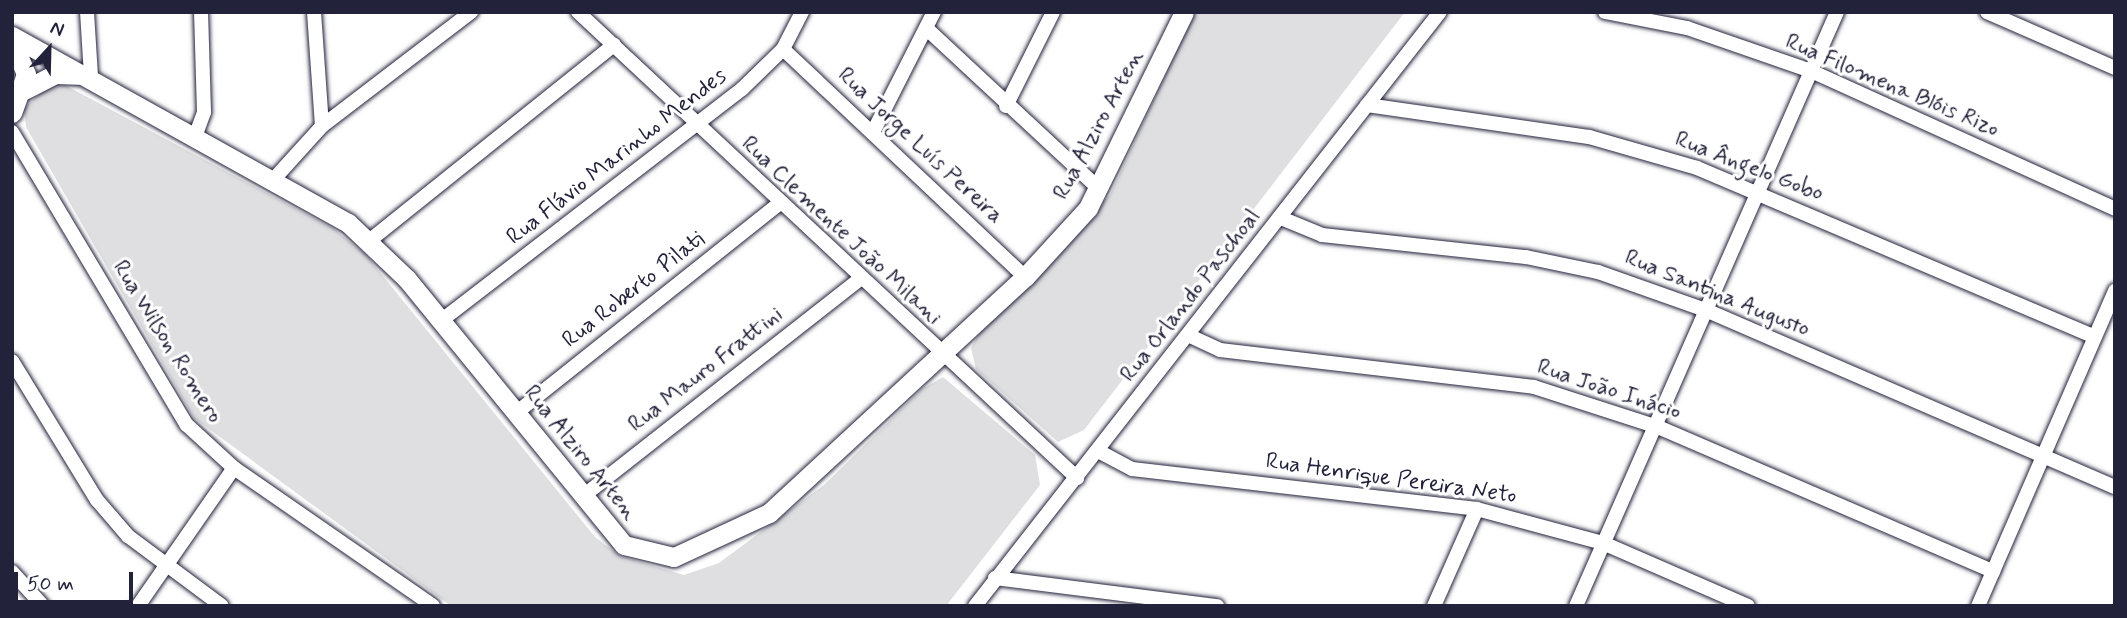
<!DOCTYPE html>
<meta charset="utf-8">
<style>
body{margin:0}
#map{position:relative;width:2127px;height:618px;overflow:hidden;background:#fff;font-family:Mynerve,sans-serif}
div>[style]{position:absolute}
[style*='--x']{left:calc(var(--x)*1px);top:calc(var(--y)*1px);width:calc(var(--w)*1px);rotate:calc(var(--a)*1deg)}
.green>*{inset:0;background:#dfdfe2}
.roads{filter:drop-shadow(0 0 2px #22223b) drop-shadow(0 0 2px #22223b)}
.street>*{height:14px;margin:-7px;padding:0 7px;transform-origin:7px;border-radius:7px;background:#fff}
.secondary>*{height:19px;margin:-9.5px;padding:0 9.5px;transform-origin:9.5px;border-radius:9.5px;background:#fff}
span{translate:-50% -50%;white-space:nowrap;text-align:center;line-height:1.15;-webkit-text-stroke:6px #fff;paint-order:stroke}
.street-label{font-size:23px;color:#22223b}
.frame{position:absolute;inset:0;border:14px solid #22223b;pointer-events:none}
.north{position:absolute;left:14px;top:14px;width:70px;height:70px;-webkit-text-stroke:5px #fff;paint-order:stroke;rotate:22deg;font-size:19px;font-weight:700;line-height:28px;text-align:center;color:#22223b}
.north::after{content:'';display:block;margin:auto;width:24px;height:32px;background:#22223b;clip-path:polygon(50% 0,100% 100%,50% 72%,0 100%)}
.scale{position:absolute;left:14px;top:572px;width:119px;height:32px;box-sizing:border-box;border:4px solid #22223b;border-top:0;padding-left:9px;font-size:21px;line-height:24px;white-space:nowrap;color:#22223b;-webkit-text-stroke:5px #fff;paint-order:stroke}
</style>
<div id="map">
<div class="green">
<div style="clip-path:polygon(1195px 12px,1405px 12px,1084px 430px,1058px 442px,976px 369px,971px 348px,981px 330px,1110px 195px)"></div>
<div style="clip-path:polygon(51px 84px,63px 84px,334px 229px,365px 254px,595px 537px,620px 556px,684px 575px,719px 563px,824px 485px,922px 389px,943px 377px,1035px 455px,1040px 485px,946px 606px,451px 606px,194px 418px,26px 127px,24px 108px)"></div>
</div>
<div class="roads">
<div class="street">
<div style="--x:87;--y:12;--w:63;--a:86.4"></div>
<div style="--x:314;--y:12;--w:114;--a:86"></div>
<div style="--x:578;--y:12;--w:683;--a:43.04"></div>
<div style="--x:1605;--y:12;--w:84;--a:11"></div>
<div style="--x:1687;--y:28;--w:131;--a:19.1"></div>
<div style="--x:1811;--y:71;--w:334;--a:24.4"></div>
<div style="--x:1987;--y:12;--w:140;--a:23.6"></div>
<div style="--x:926;--y:28;--w:236;--a:42.9"></div>
<div style="--x:783;--y:49;--w:332;--a:43.3"></div>
<div style="--x:1367;--y:105;--w:224;--a:8.2"></div>
<div style="--x:1589;--y:137;--w:112;--a:16"></div>
<div style="--x:1697;--y:168;--w:432;--a:23"></div>
<div style="--x:1006;--y:106;--w:105;--a:-63.4"></div>
<div style="--x:12;--y:132;--w:341;--a:59.2"></div>
<div style="--x:187;--y:425;--w:64;--a:42.5"></div>
<div style="--x:234;--y:468;--w:242;--a:34.7"></div>
<div style="--x:873;--y:132;--w:135;--a:-63.1"></div>
<div style="--x:195;--y:137;--w:27;--a:-70"></div>
<div style="--x:204;--y:112;--w:100;--a:-91.7"></div>
<div style="--x:274;--y:179;--w:72;--a:-47.8"></div>
<div style="--x:322;--y:126;--w:188;--a:-37.4"></div>
<div style="--x:1281;--y:218;--w:44;--a:22.5"></div>
<div style="--x:1322;--y:235;--w:205;--a:6.2"></div>
<div style="--x:1526;--y:257;--w:74;--a:11.8"></div>
<div style="--x:1598;--y:272;--w:117;--a:19.5"></div>
<div style="--x:1708;--y:311;--w:443;--a:23.4"></div>
<div style="--x:369;--y:241;--w:314;--a:-38.7"></div>
<div style="--x:442;--y:320;--w:379;--a:-37.6"></div>
<div style="--x:742;--y:89;--w:57;--a:-44.3"></div>
<div style="--x:783;--y:49;--w:42;--a:-62.8"></div>
<div style="--x:1190;--y:336;--w:33;--a:25"></div>
<div style="--x:1220;--y:350;--w:316;--a:6.7"></div>
<div style="--x:1534;--y:387;--w:130;--a:17.9"></div>
<div style="--x:1658;--y:427;--w:365;--a:23.3"></div>
<div style="--x:12;--y:361;--w:163;--a:58.6"></div>
<div style="--x:97;--y:500;--w:48;--a:49.3"></div>
<div style="--x:128;--y:536;--w:117;--a:36.7"></div>
<div style="--x:516;--y:413;--w:336;--a:-38.5"></div>
<div style="--x:1100;--y:452;--w:36;--a:28"></div>
<div style="--x:1132;--y:469;--w:347;--a:6.6"></div>
<div style="--x:1477;--y:509;--w:131;--a:15.1"></div>
<div style="--x:1603;--y:543;--w:158;--a:23.5"></div>
<div style="--x:582;--y:497;--w:352;--a:-38.1"></div>
<div style="--x:12;--y:572;--w:46;--a:47.6"></div>
<div style="--x:995;--y:578;--w:224;--a:7.2"></div>
<div style="--x:138;--y:606;--w:168;--a:-55.2"></div>
<div style="--x:975;--y:606;--w:754;--a:-51.95"></div>
<div style="--x:1434;--y:606;--w:106;--a:-66.1"></div>
<div style="--x:1576;--y:606;--w:649;--a:-66.28"></div>
<div style="--x:1978;--y:606;--w:344;--a:-66.5"></div>
</div>
<div class="secondary">
<div style="--x:12;--y:36;--w:385;--a:29.1"></div>
<div style="--x:348;--y:223;--w:81;--a:43.5"></div>
<div style="--x:407;--y:279;--w:343;--a:50.8"></div>
<div style="--x:624;--y:545;--w:51;--a:13.5"></div>
<div style="--x:674;--y:557;--w:105;--a:-24.9"></div>
<div style="--x:769;--y:513;--w:348;--a:-42.7"></div>
<div style="--x:1025;--y:277;--w:93;--a:-47.6"></div>
<div style="--x:1088;--y:208;--w:218;--a:-63.9"></div>
<div style="--x:12;--y:41;--w:36;--a:67"></div>
<div style="--x:26;--y:74;--w:41;--a:109.7"></div>
<div style="--x:24;--y:90;--w:35;--a:-27"></div>
<div style="--x:55;--y:74;--w:30;--a:2"></div>
</div>
</div>
<div class="street-label">
<span style="left:1892px;top:86px;rotate:23deg">Rua Filomena Blóis Rizo</span>
<span style="left:1099px;top:125px;rotate:-62deg">Rua Alziro Arten</span>
<span style="left:920px;top:146px;rotate:43deg">Rua Jorge Luís Pereira</span>
<span style="left:617px;top:157px;rotate:-38deg">Rua Flávio Marinho Mendes</span>
<span style="left:1749px;top:167px;rotate:21deg">Rua Ângelo Gobo</span>
<span style="left:841px;top:231px;rotate:43deg">Rua Clemente João Milani</span>
<span style="left:634px;top:290px;rotate:-38deg">Rua Roberto Pilati</span>
<span style="left:1717px;top:294px;rotate:22deg">Rua Santina Augusto</span>
<span style="left:1191px;top:296px;rotate:-52deg">Rua Orlando Paschoal</span>
<span style="left:167px;top:342px;rotate:58deg">Rua Wilson Romero</span>
<span style="left:706px;top:370px;rotate:-38deg">Rua Mauro Frattini</span>
<span style="left:1609px;top:390px;rotate:18deg">Rua João Inácio</span>
<span style="left:580px;top:453px;rotate:51deg">Rua Alziro Arten</span>
<span style="left:1391px;top:479px;rotate:8deg">Rua Henrique Pereira Neto</span>
</div>
<div class="frame"></div>
<div class="north">N</div>
<div class="scale">50 m</div>
</div>
